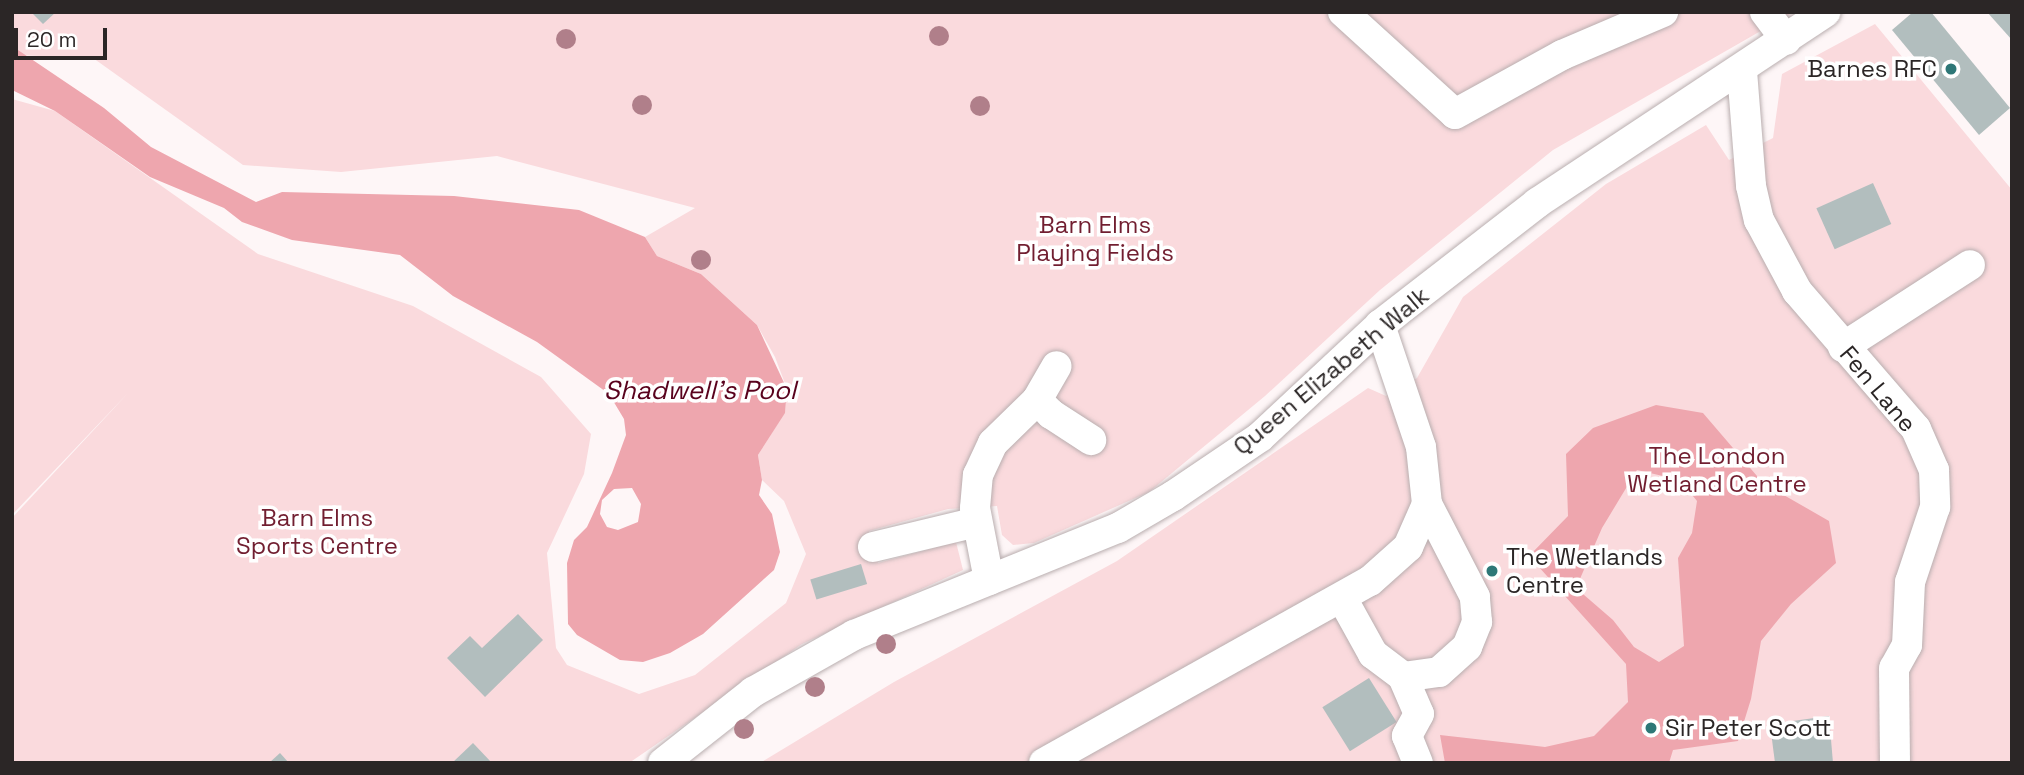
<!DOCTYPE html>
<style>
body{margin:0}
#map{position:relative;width:2024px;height:775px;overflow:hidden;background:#fef6f7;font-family:"Space Grotesk",sans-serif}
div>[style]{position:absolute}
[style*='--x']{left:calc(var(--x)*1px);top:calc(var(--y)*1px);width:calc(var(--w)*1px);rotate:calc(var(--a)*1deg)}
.green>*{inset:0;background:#fadadd}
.water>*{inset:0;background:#eea6ae}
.building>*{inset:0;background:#b2bebe;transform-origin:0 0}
.roads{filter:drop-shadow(0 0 2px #b9aeaf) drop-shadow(0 0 2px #b9aeaf)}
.minor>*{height:30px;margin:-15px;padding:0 15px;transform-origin:15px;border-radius:15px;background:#fff}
.trees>*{width:20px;height:20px;margin:-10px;border-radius:50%;background:#b07f8a}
.dots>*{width:19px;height:19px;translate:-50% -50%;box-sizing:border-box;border:4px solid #fff;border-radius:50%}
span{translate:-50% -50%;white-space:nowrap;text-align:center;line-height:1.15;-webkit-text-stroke:7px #fff;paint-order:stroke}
.poi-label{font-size:24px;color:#2b2626}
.right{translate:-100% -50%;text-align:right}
.left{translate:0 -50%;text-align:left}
.park-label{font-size:24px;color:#711e30}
.street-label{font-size:24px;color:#2b2626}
.water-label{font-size:26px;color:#59021d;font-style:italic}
.frame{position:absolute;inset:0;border:14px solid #2b2626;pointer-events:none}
.scale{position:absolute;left:14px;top:28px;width:93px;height:32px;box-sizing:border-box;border:4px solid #2b2626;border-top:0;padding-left:9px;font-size:21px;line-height:24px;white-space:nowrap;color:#2b2626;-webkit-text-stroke:5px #fff;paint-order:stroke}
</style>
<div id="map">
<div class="green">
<div style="clip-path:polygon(12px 12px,1794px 12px,1553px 150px,1380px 290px,1265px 396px,1149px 492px,1034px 543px,1013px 545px,1002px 535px,997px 506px,948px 509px,869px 531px,878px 563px,956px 542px,963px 570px,802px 644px,629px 763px,12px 763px,12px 518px,129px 392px,12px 515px,12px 99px,55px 111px,258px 254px,413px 306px,541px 377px,591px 434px,584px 474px,547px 553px,556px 648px,567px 665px,639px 694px,695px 675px,786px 603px,806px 554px,784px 501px,762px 480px,758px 455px,785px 412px,787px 389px,775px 357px,757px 325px,701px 274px,657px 256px,645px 237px,695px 208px,497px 156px,341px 172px,243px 165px,93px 58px,12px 55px)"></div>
<div style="clip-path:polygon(1875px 24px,2012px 190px,2012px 763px,760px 763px,894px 682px,1117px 561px,1368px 388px,1386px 396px,1417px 378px,1463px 297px,1606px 184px,1706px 125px,1729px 160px,1773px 138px,1782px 74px)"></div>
</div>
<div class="water">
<div style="clip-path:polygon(evenodd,12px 46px,104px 108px,151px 147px,256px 202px,282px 192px,454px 196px,579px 210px,645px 237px,657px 256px,701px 274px,757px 325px,787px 389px,785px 413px,758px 455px,762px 480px,759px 495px,772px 514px,780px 552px,774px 570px,703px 634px,670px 653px,643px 662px,620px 660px,577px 635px,568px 624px,567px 563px,574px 540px,587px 527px,612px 473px,626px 435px,624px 419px,609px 394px,537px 342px,453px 296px,400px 255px,292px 240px,242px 222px,224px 208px,150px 177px,55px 111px,12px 90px,12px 46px,632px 488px,641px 504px,638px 522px,618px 530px,607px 527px,600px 514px,602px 500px,614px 489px,632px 488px)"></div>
<div style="clip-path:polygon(evenodd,1656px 405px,1703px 413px,1763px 483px,1829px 521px,1836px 563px,1791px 604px,1761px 641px,1751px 699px,1738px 741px,1673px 750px,1669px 763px,1445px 763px,1440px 735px,1545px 747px,1594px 736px,1628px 702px,1626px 664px,1529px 556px,1568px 516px,1566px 454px,1593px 428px,1656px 405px,1637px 470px,1680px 480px,1697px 501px,1692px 533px,1678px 558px,1684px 646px,1659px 662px,1634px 647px,1613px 620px,1576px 588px,1602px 528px,1637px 470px)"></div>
</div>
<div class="building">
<div style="clip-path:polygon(31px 12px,56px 12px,43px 24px)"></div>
<div style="clip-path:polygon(1913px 12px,1931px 12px,2010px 108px,1979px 135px,1892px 30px)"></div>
<div style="clip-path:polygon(1987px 12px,2012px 12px,2012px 40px)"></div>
<div style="left:1873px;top:183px;width:45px;height:62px;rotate:66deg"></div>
<div style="left:861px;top:564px;width:21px;height:53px;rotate:73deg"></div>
<div style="clip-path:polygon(518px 614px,543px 640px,485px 697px,447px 658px,470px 636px,482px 648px)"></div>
<div style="left:1369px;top:678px;width:52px;height:55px;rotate:58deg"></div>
<div style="clip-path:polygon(1829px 716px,1833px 763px,1775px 763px,1770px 724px)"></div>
<div style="clip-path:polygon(473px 743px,492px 763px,452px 763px)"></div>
<div style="clip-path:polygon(280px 753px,289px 763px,269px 763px)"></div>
</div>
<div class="roads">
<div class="minor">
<div style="--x:1343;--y:12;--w:151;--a:42.3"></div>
<div style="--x:1455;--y:114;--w:122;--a:-28.9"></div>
<div style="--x:1562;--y:55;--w:110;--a:-23.1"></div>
<div style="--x:1765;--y:12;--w:35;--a:53"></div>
<div style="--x:1742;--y:71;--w:115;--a:85.5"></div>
<div style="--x:1751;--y:186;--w:35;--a:77"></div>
<div style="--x:1759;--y:220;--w:81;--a:61.8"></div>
<div style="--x:1797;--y:291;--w:182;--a:49.2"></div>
<div style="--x:1916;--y:429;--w:45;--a:66.3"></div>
<div style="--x:1934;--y:470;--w:37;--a:88"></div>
<div style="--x:1935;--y:507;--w:79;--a:108.4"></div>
<div style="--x:1910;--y:582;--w:63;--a:92.7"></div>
<div style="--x:1907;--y:645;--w:26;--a:119"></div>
<div style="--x:1894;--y:668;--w:95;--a:89.4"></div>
<div style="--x:1843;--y:347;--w:151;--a:-32.8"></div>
<div style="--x:1037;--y:400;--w:20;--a:45"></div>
<div style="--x:1051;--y:414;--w:48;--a:33"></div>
<div style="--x:873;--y:547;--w:107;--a:-13.5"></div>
<div style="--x:989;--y:580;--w:73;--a:-101"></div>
<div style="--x:975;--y:508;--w:33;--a:-85"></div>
<div style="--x:978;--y:475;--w:35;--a:-65"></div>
<div style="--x:993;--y:443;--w:62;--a:-44.3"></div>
<div style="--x:1037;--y:400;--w:39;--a:-60"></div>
<div style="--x:1342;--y:598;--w:64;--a:61"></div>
<div style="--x:1373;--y:654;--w:38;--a:37"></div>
<div style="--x:1403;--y:677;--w:36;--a:-8"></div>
<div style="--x:1439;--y:672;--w:38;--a:-42"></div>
<div style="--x:1467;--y:647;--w:27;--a:-68"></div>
<div style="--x:1477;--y:622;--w:25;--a:-95"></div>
<div style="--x:1475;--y:597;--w:105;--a:-117.3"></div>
<div style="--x:1427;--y:504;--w:57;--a:-96"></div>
<div style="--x:1421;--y:447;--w:129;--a:-108.6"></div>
<div style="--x:1403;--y:677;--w:40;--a:66.6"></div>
<div style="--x:1419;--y:714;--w:25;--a:119"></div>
<div style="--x:1407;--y:736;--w:29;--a:68"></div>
<div style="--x:663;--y:763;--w:115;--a:-38.3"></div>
<div style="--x:753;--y:692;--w:116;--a:-29.4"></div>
<div style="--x:854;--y:635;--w:285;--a:-22.1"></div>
<div style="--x:1118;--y:528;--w:64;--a:-30.2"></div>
<div style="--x:1173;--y:496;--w:105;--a:-34.1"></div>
<div style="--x:1260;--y:437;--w:164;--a:-43"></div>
<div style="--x:1380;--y:325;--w:199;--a:-37.8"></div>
<div style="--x:1537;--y:203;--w:346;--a:-33.5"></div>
<div style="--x:1044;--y:763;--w:373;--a:-29.2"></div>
<div style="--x:1370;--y:581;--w:51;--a:-41.8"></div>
<div style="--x:1408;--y:547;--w:47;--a:-66.2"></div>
</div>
</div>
<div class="trees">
<div style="left:939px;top:36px"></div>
<div style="left:566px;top:39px"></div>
<div style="left:642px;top:105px"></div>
<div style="left:980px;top:106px"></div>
<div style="left:701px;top:260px"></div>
<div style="left:886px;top:644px"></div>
<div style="left:815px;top:687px"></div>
<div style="left:744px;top:729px"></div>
</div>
<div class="dots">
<div style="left:1951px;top:69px;background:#2e7777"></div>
<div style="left:1492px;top:571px;background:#2e7777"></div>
<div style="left:1651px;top:728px;background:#2e7777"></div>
</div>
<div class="poi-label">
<span class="right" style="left:1937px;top:69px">Barnes RFC</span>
<span class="left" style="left:1506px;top:571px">The Wetlands<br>Centre</span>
<span class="left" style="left:1665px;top:728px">Sir Peter Scott</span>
</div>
<div class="park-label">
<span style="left:1095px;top:239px">Barn Elms<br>Playing Fields</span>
<span style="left:1717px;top:470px">The London<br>Wetland Centre</span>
<span style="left:317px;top:532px">Barn Elms<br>Sports Centre</span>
</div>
<div class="street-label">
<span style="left:1331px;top:371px;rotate:-40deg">Queen Elizabeth Walk</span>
<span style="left:1878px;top:389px;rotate:50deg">Fen Lane</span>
</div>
<div class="water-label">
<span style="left:700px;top:391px">Shadwell's Pool</span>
</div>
<div class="frame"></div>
<div class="scale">20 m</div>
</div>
